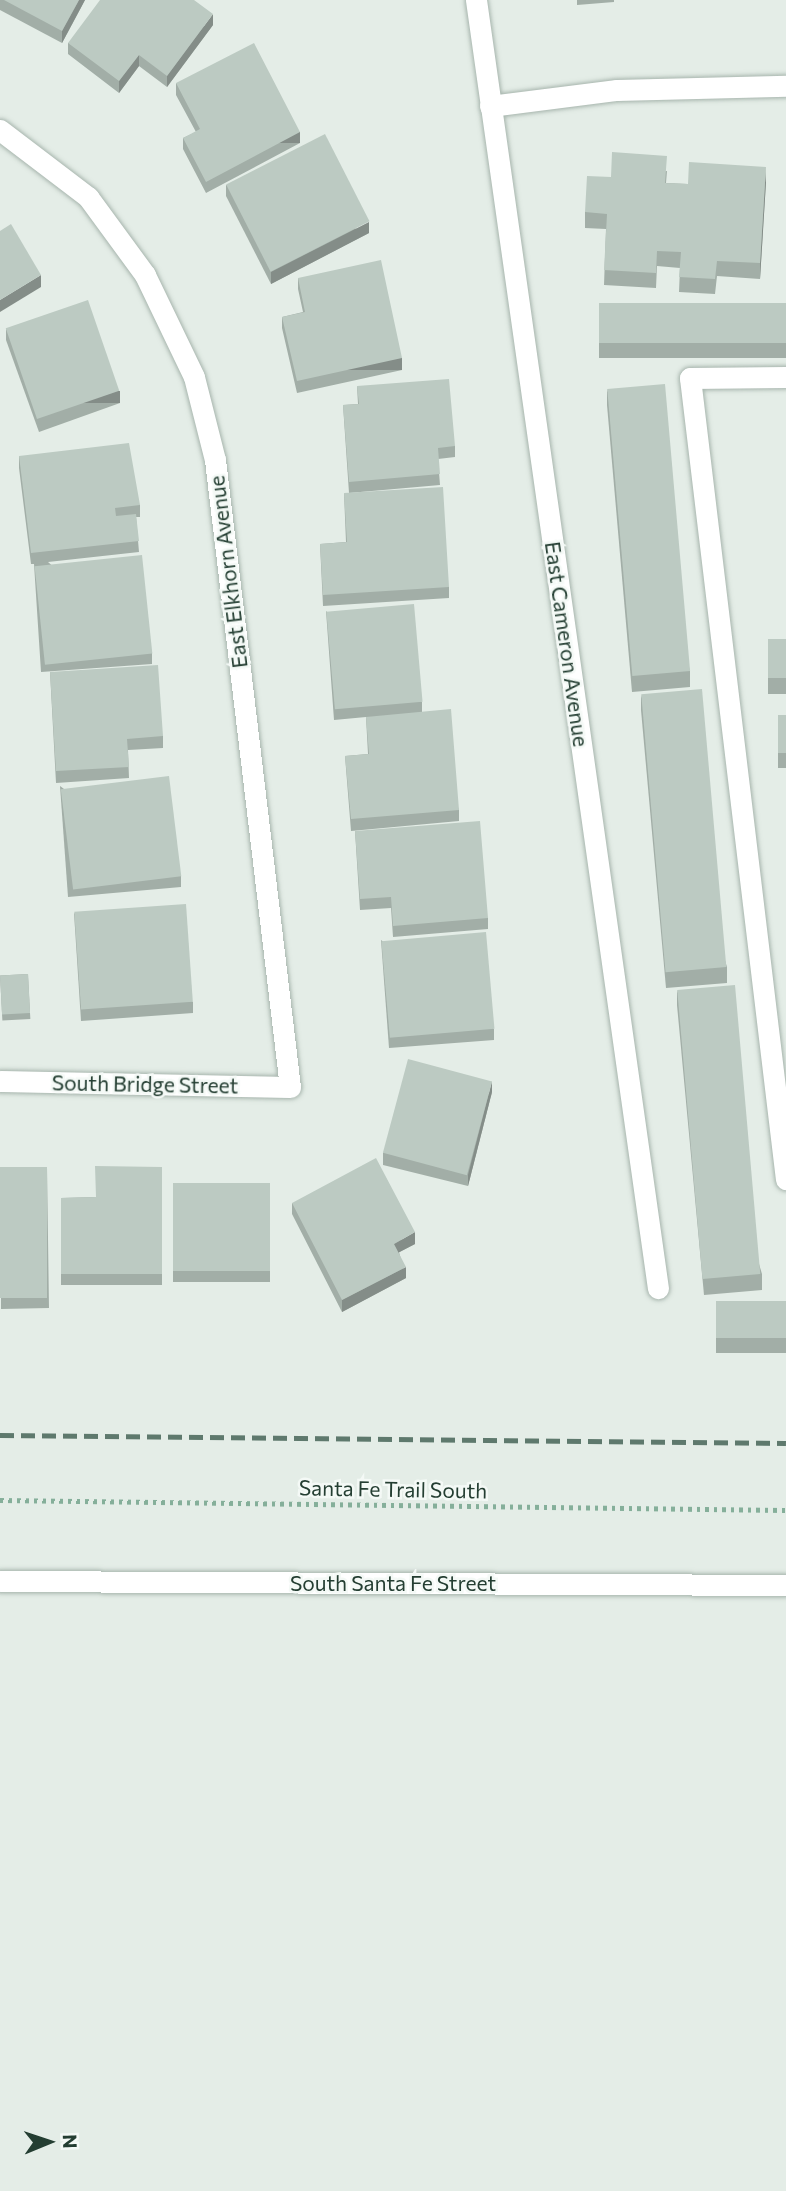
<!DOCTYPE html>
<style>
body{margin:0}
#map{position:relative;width:786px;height:2191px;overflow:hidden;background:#e4ede7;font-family:Commissioner,sans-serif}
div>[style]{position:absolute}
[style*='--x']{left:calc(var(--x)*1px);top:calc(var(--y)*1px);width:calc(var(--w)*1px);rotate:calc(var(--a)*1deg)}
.path>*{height:4.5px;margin-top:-2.25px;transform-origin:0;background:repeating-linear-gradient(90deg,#85af9a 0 3.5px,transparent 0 8.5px)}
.roads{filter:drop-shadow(0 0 2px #a7b5ad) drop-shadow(0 0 2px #a7b5ad)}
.service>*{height:21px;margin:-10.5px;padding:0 10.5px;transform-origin:10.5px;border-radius:10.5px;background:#fff}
.minor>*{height:21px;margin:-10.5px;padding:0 10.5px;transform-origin:10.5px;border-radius:10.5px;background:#fff}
.tertiary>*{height:21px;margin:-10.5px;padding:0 10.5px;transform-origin:10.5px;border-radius:10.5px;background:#fff}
.rail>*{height:5px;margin-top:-2.5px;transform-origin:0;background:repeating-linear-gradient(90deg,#5e796d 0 14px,transparent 0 21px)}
.wall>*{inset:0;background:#a2aea7;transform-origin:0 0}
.shaded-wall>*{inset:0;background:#848d88;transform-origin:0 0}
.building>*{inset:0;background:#bccac2;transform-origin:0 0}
span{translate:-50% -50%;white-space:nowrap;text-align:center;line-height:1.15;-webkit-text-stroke:5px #f4f9f6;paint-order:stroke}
.street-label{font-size:21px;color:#243e32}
.north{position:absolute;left:14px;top:2107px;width:70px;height:70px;-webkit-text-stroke:5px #f4f9f6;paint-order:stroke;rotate:88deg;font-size:19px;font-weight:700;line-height:28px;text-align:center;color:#243e32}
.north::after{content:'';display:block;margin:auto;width:24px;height:32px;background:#243e32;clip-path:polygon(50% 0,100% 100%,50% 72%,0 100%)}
</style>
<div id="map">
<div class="path">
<div style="--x:0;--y:1500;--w:786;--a:0.73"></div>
</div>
<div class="roads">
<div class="service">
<div style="--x:786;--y:377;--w:96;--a:179.4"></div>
<div style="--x:690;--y:378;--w:807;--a:83.17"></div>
</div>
<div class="minor">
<div style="--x:476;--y:0;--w:1301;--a:81.96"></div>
<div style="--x:490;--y:106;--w:128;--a:-7.2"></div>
<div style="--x:617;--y:90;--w:169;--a:-1.4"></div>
<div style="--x:0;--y:130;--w:111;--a:37.3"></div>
<div style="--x:88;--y:197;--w:97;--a:53.8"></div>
<div style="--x:145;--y:275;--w:113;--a:64.3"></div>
<div style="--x:194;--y:377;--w:86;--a:75.8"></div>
<div style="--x:215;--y:460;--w:631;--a:83.18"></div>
<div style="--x:290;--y:1087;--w:290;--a:-178.8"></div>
</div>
<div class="tertiary">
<div style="--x:0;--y:1581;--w:786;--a:0.29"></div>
</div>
</div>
<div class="rail">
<div style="--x:0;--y:1435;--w:786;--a:0.58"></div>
</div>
<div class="wall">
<div style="clip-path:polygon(0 0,85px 0,62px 43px,0 10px)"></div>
<div style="clip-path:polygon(577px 0,614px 0,614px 2px,577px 5px)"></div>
<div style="clip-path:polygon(213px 25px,167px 87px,139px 66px,119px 93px,68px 54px,68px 43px)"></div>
<div style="clip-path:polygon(176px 83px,300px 143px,206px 193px,183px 149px,183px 138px,196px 132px,176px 95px)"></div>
<div style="clip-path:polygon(667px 171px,666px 183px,688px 184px,766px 182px,760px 279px,717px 276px,715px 294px,679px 292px,680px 268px,657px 266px,656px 288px,604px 285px,606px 229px,585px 228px,585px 212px,611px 177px)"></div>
<div style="clip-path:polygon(226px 185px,369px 233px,271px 284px,226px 196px)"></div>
<div style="clip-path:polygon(298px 278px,402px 370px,297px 393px,282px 328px,282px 317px,303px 312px,298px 289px)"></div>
<div style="left:786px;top:303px;width:55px;height:187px;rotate:90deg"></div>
<div style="clip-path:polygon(6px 329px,120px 403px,39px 432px,6px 340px)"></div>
<div style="clip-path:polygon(357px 386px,455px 446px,455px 457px,438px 459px,440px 485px,349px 493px,343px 405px,358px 404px)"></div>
<div style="clip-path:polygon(607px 389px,690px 671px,690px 687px,632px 692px,607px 405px)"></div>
<div style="clip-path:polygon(19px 456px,140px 505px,140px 517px,136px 517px,139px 552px,48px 562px,152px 653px,152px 664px,41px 672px,34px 564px,31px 564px,19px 468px)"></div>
<div style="clip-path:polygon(344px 493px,449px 587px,449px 598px,323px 606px,320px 544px,346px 542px)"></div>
<div style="clip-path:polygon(326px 611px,422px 702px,422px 712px,459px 810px,459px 821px,351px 831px,345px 756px,368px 754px,366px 717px,334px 720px)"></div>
<div style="left:786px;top:639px;width:55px;height:18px;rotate:90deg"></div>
<div style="clip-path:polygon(50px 672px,163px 736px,163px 748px,128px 750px,129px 778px,56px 783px)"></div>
<div style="clip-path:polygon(641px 695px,727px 967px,727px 983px,666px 988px,641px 710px)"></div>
<div style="left:778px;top:715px;width:8px;height:53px"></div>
<div style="clip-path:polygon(60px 786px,181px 876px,181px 887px,68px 897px)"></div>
<div style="clip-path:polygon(355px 831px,488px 918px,488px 929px,393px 937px,391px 908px,360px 910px)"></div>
<div style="clip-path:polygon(74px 913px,193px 1002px,193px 1013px,81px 1021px)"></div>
<div style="clip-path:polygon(381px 940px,494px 1029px,494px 1040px,389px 1048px)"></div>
<div style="left:28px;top:974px;width:45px;height:28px;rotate:87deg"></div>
<div style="clip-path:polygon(677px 990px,762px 1274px,762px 1290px,704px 1295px,677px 1005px)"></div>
<div style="clip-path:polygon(492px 1092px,468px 1186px,383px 1165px,383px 1153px)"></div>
<div style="clip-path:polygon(0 1167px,47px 1167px,49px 1308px,1px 1309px,1px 1288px,0 1288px)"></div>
<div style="clip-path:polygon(162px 1167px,162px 1285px,61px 1285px,61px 1198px,96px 1197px)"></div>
<div style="left:173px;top:1183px;width:97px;height:99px"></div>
<div style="clip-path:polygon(292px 1203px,415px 1244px,399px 1252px,406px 1278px,342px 1312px,292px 1214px)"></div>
<div style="left:716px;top:1301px;width:70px;height:52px"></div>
</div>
<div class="shaded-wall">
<div style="clip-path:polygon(79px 0,85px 0,62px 43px,62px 31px)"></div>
<div style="clip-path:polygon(213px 14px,213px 25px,167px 87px,167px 76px)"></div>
<div style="clip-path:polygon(139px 55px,139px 66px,119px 93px,119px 81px)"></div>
<div style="left:300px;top:132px;width:11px;height:106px;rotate:90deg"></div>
<div style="clip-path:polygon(766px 167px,766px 182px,760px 279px,760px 263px)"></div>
<div style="clip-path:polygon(369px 222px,369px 233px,271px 284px,271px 272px)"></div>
<div style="clip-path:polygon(41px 275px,41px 287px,0 312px,0 300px)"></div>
<div style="left:402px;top:358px;width:12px;height:107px;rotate:90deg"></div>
<div style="left:120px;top:391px;width:12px;height:86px;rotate:90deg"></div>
<div style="clip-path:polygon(492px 1081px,492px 1092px,468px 1186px,468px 1175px)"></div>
<div style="clip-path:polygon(415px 1232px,415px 1244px,394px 1255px,394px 1244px)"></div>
<div style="clip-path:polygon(406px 1267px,406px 1278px,342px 1312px,342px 1300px)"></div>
</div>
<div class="building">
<div style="clip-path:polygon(4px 0,79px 0,62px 31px)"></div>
<div style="clip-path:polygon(100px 0,194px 0,213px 14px,167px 76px,139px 55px,119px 81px,68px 43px)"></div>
<div style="clip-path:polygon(254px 43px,300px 132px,206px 182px,183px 138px,200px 129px,176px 83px)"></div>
<div style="left:325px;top:134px;width:98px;height:111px;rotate:63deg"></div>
<div style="clip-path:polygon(612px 152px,667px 156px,665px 183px,688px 184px,689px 162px,766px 167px,760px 263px,717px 261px,715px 279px,679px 277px,681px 252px,657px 251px,656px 273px,604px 270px,607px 214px,585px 212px,587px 176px,611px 177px)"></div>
<div style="clip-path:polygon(11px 224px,41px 275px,0 300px,0 231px)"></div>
<div style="clip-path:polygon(381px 260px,402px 358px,297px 381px,282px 317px,305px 312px,298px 278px)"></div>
<div style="left:88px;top:300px;width:96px;height:87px;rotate:71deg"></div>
<div style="left:786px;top:303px;width:40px;height:187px;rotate:90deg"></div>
<div style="clip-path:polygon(449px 379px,455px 446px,438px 448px,440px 474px,349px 482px,343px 405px,359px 404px,357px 386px)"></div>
<div style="left:665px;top:384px;width:288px;height:58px;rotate:85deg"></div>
<div style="clip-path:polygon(129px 443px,140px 505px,115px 508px,116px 516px,136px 514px,139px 541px,31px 553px,19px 456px)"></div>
<div style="clip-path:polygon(443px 487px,449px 587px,323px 595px,320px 544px,347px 542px,344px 493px)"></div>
<div style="left:142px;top:555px;width:99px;height:108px;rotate:84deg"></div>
<div style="left:414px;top:604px;width:98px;height:88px;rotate:85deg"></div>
<div style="left:786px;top:639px;width:39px;height:18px;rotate:90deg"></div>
<div style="clip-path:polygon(158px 665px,163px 736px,127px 739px,129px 767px,56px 771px,50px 672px)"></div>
<div style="left:702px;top:689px;width:279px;height:61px;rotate:85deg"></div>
<div style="clip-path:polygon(451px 709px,459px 810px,351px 819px,345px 756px,369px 754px,366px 717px)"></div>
<div style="left:778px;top:715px;width:8px;height:38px"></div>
<div style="left:169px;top:776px;width:101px;height:109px;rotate:83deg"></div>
<div style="clip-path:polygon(480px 821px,488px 918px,393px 926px,391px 897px,360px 899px,355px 831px)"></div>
<div style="left:186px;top:904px;width:98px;height:112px;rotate:86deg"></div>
<div style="left:486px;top:932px;width:97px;height:105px;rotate:85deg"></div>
<div style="left:28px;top:974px;width:39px;height:28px;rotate:87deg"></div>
<div style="left:735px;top:985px;width:290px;height:58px;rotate:85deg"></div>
<div style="left:408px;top:1059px;width:87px;height:97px;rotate:15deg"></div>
<div style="clip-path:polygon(376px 1158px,415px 1232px,394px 1244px,406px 1267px,342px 1300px,292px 1203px)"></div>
<div style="clip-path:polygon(95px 1166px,162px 1167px,162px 1274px,61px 1274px,61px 1198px,96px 1197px)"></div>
<div style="left:0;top:1167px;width:47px;height:131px"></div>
<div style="left:173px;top:1183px;width:97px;height:88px"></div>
<div style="left:716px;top:1301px;width:70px;height:37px"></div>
</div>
<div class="street-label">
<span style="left:228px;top:572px;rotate:-97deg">East Elkhorn Avenue</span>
<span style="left:567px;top:644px;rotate:82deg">East Cameron Avenue</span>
<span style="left:145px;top:1084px;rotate:1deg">South Bridge Street</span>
<span style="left:393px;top:1489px;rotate:1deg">Santa Fe Trail South</span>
<span style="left:393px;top:1583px">South Santa Fe Street</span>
</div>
<div class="north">N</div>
</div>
